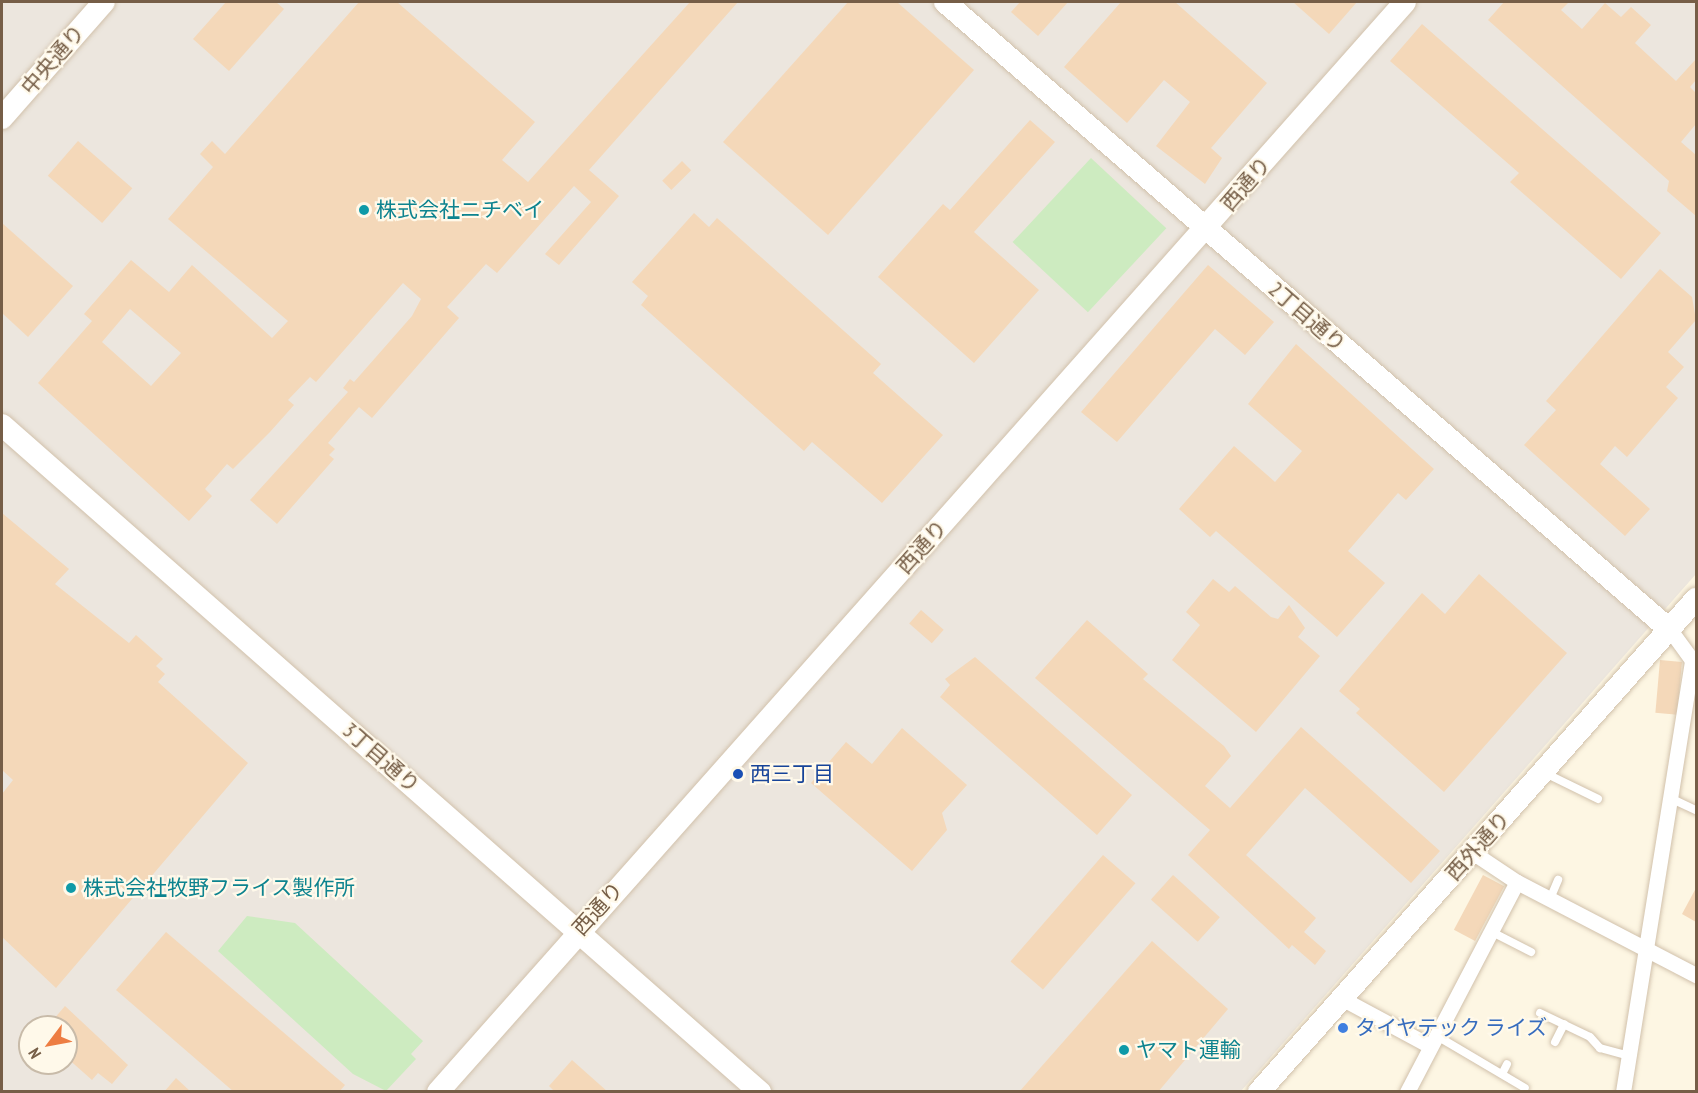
<!DOCTYPE html>
<meta charset="utf-8">
<style>
body{margin:0}
#map{position:relative;width:1698px;height:1093px;overflow:hidden;background:#fdf6e3;font-family:"PT Sans Narrow","Noto Sans JP",sans-serif}
div>[style]{position:absolute}
[style*='--x']{left:calc(var(--x)*1px);top:calc(var(--y)*1px);width:calc(var(--w)*1px);rotate:calc(var(--a)*1deg)}
.industrial>*{inset:0;background:#ece6de}
.green>*{inset:0;background:#cdebc0;transform-origin:0 0}
.building>*{inset:0;background:#f4d8b9;transform-origin:0 0}
.roads{filter:drop-shadow(0 0 2px #d1c1ab) drop-shadow(0 0 2px #d1c1ab)}
.lane>*{height:8px;margin:-4px;padding:0 4px;transform-origin:4px;border-radius:4px;background:#fff}
.street>*{height:15px;margin:-7.5px;padding:0 7.5px;transform-origin:7.5px;border-radius:7.5px;background:#fff}
.secondary>*{height:22px;margin:-11px;padding:0 11px;transform-origin:11px;border-radius:11px;background:#fff}
.dots>*{width:16px;height:16px;translate:-50% -50%;box-sizing:border-box;border:3px solid #fff9ea;border-radius:50%}
span{translate:-50% -50%;white-space:nowrap;text-align:center;line-height:1.15;-webkit-text-stroke:4.5px #fff9ea;paint-order:stroke}
.street-label{font-size:21px;color:#765e47}
.culture-label{font-size:21px;color:#0d838f}
.left{translate:0 -50%;text-align:left}
.transit-label{font-size:21px;color:#164399}
.shop-label{font-size:21px;color:#366cbe}
.frame{position:absolute;inset:0;border:3px solid #765e47;pointer-events:none}
.north{position:absolute;left:18px;top:1015px;width:60px;height:60px;box-sizing:border-box;background:#fff9ea;border:2px solid #c8bba9;border-radius:50%;rotate:238deg;font-size:16px;font-weight:700;line-height:24px;text-align:center;color:#765e47}
.north::after{content:'';display:block;margin:auto;width:21px;height:27px;background:#ed7d42;clip-path:polygon(50% 0,100% 100%,50% 72%,0 100%)}
</style>
<div id="map">
<div class="industrial">
<div style="clip-path:polygon(evenodd,2px 2px,1696px 2px,1696px 574px,1241px 1091px,2px 1092px,2px 2px,30px 1027px,66px 1027px,66px 1063px,30px 1063px,30px 1027px)"></div>
</div>
<div class="green">
<div style="left:1091px;top:158px;width:103px;height:115px;rotate:43deg"></div>
<div style="clip-path:polygon(247px 916px,295px 923px,423px 1041px,411px 1054px,416px 1059px,386px 1091px,353px 1074px,218px 951px)"></div>
</div>
<div class="building">
<div style="clip-path:polygon(226px 2px,276px 2px,284px 9px,229px 71px,193px 39px)"></div>
<div style="clip-path:polygon(evenodd,359px 2px,397px 2px,535px 122px,502px 160px,528px 182px,690px 2px,738px 2px,589px 170px,619px 196px,559px 265px,545px 254px,591px 202px,574px 186px,497px 273px,486px 264px,447px 307px,459px 318px,372px 418px,359px 407px,328px 443px,335px 449px,329px 455px,334px 459px,277px 524px,250px 500px,348px 392px,343px 388px,350px 379px,354px 382px,412px 316px,421px 299px,403px 283px,316px 382px,310px 377px,288px 400px,294px 405px,270px 432px,233px 469px,227px 464px,205px 489px,212px 496px,189px 521px,38px 383px,92px 321px,84px 314px,131px 260px,169px 292px,192px 265px,272px 338px,288px 321px,168px 219px,213px 167px,200px 154px,212px 141px,225px 154px,359px 2px,130px 309px,181px 353px,151px 386px,102px 342px,130px 309px)"></div>
<div style="clip-path:polygon(848px 2px,897px 2px,974px 70px,828px 235px,723px 142px)"></div>
<div style="clip-path:polygon(1020px 2px,1068px 2px,1038px 36px,1011px 12px)"></div>
<div style="clip-path:polygon(1121px 2px,1175px 2px,1267px 83px,1211px 148px,1222px 158px,1205px 184px,1156px 146px,1190px 102px,1164px 80px,1127px 123px,1064px 67px)"></div>
<div style="clip-path:polygon(1293px 2px,1357px 2px,1329px 34px)"></div>
<div style="clip-path:polygon(1504px 2px,1569px 2px,1561px 10px,1582px 29px,1605px 3px,1621px 17px,1631px 7px,1651px 25px,1635px 43px,1676px 81px,1696px 59px,1696px 80px,1690px 87px,1696px 93px,1696px 124px,1681px 142px,1696px 155px,1696px 216px,1667px 191px,1669px 181px,1488px 20px)"></div>
<div style="clip-path:polygon(1422px 24px,1661px 233px,1621px 279px,1510px 182px,1519px 173px,1390px 61px)"></div>
<div style="clip-path:polygon(1030px 120px,1055px 142px,974px 232px,1039px 290px,974px 363px,878px 277px,943px 204px,950px 210px)"></div>
<div style="left:78px;top:141px;width:72px;height:46px;rotate:41deg"></div>
<div style="left:682px;top:161px;width:13px;height:28px;rotate:45deg"></div>
<div style="clip-path:polygon(694px 213px,709px 227px,717px 218px,881px 364px,873px 373px,943px 435px,882px 503px,812px 442px,804px 451px,641px 305px,648px 296px,632px 282px)"></div>
<div style="clip-path:polygon(2px 223px,73px 286px,28px 337px,2px 313px)"></div>
<div style="clip-path:polygon(1208px 265px,1274px 322px,1245px 355px,1215px 329px,1117px 442px,1081px 412px)"></div>
<div style="clip-path:polygon(1660px 269px,1692px 297px,1696px 320px,1668px 352px,1684px 367px,1666px 387px,1678px 398px,1627px 457px,1615px 446px,1600px 464px,1650px 509px,1625px 536px,1524px 445px,1556px 410px,1546px 401px)"></div>
<div style="clip-path:polygon(1296px 344px,1434px 469px,1406px 500px,1398px 493px,1348px 551px,1385px 583px,1337px 637px,1216px 531px,1210px 537px,1179px 509px,1234px 446px,1275px 482px,1302px 451px,1248px 404px)"></div>
<div style="clip-path:polygon(2px 513px,69px 569px,55px 584px,129px 643px,136px 635px,163px 659px,156px 666px,165px 674px,158px 682px,248px 763px,56px 988px,2px 937px,2px 794px,13px 780px,2px 770px)"></div>
<div style="clip-path:polygon(1479px 574px,1567px 653px,1444px 792px,1356px 713px,1360px 709px,1339px 691px,1422px 593px,1445px 614px)"></div>
<div style="clip-path:polygon(1213px 579px,1229px 592px,1235px 586px,1271px 617px,1278px 619px,1289px 605px,1305px 628px,1298px 637px,1320px 656px,1256px 732px,1172px 660px,1200px 625px,1186px 612px)"></div>
<div style="left:921px;top:610px;width:30px;height:18px;rotate:41deg"></div>
<div style="clip-path:polygon(1087px 620px,1148px 674px,1143px 679px,1224px 746px,1231px 756px,1205px 786px,1230px 808px,1301px 727px,1440px 851px,1411px 883px,1305px 788px,1246px 855px,1316px 918px,1304px 932px,1326px 951px,1315px 965px,1292px 945px,1289px 949px,1188px 855px,1210px 830px,1035px 678px)"></div>
<div style="clip-path:polygon(975px 657px,1132px 795px,1097px 835px,940px 697px,950px 685px,945px 679px)"></div>
<div style="left:1660px;top:660px;width:22px;height:53px;rotate:5deg"></div>
<div style="clip-path:polygon(902px 728px,967px 785px,942px 813px,947px 830px,912px 871px,811px 783px,846px 742px,872px 764px)"></div>
<div style="left:1103px;top:855px;width:43px;height:141px;rotate:41deg"></div>
<div style="left:1173px;top:875px;width:63px;height:33px;rotate:42deg"></div>
<div style="left:1483px;top:875px;width:24px;height:62px;rotate:28deg"></div>
<div style="clip-path:polygon(1696px 888px,1696px 922px,1682px 914px)"></div>
<div style="clip-path:polygon(166px 932px,345px 1085px,339px 1092px,234px 1092px,116px 990px)"></div>
<div style="clip-path:polygon(1152px 941px,1228px 1009px,1158px 1092px,1019px 1092px)"></div>
<div style="clip-path:polygon(65px 1006px,128px 1065px,112px 1084px,98px 1073px,92px 1080px,66px 1057px,66px 1027px,47px 1027px)"></div>
<div style="clip-path:polygon(572px 1060px,608px 1092px,555px 1092px,549px 1086px)"></div>
<div style="clip-path:polygon(176px 1078px,191px 1092px,164px 1092px)"></div>
</div>
<div class="roads">
<div class="lane">
<div style="--x:1545;--y:773;--w:59;--a:26.1"></div>
<div style="--x:1670;--y:798;--w:29;--a:25"></div>
<div style="--x:1550;--y:899;--w:21;--a:-67"></div>
<div style="--x:1492;--y:932;--w:44;--a:27.1"></div>
<div style="--x:1540;--y:1013;--w:55;--a:25.6"></div>
<div style="--x:1590;--y:1037;--w:15;--a:48"></div>
<div style="--x:1600;--y:1048;--w:30;--a:15"></div>
<div style="--x:1437;--y:1036;--w:102;--a:30.6"></div>
<div style="--x:1555;--y:1042;--w:20;--a:-63"></div>
<div style="--x:1502;--y:1074;--w:11;--a:-63"></div>
</div>
<div class="street">
<div style="--x:1472;--y:852;--w:54;--a:33.7"></div>
<div style="--x:1517;--y:882;--w:202;--a:27.5"></div>
<div style="--x:1341;--y:998;--w:101;--a:28.3"></div>
<div style="--x:1407;--y:1092;--w:237;--a:-62.4"></div>
<div style="--x:1623;--y:1092;--w:437;--a:-80.9"></div>
<div style="--x:1692;--y:660;--w:37;--a:-126"></div>
</div>
<div class="secondary">
<div style="--x:945;--y:2;--w:959;--a:40.9"></div>
<div style="--x:2;--y:118;--w:154;--a:-48.7"></div>
<div style="--x:2;--y:425;--w:1010;--a:41.35"></div>
<div style="--x:438;--y:1092;--w:1457;--a:-48.42"></div>
<div style="--x:1259;--y:1092;--w:659;--a:-48.45"></div>
</div>
</div>
<div class="dots">
<div style="left:364px;top:210px;background:#0f9aa8"></div>
<div style="left:738px;top:774px;background:#1a4fb4"></div>
<div style="left:71px;top:888px;background:#0f9aa8"></div>
<div style="left:1343px;top:1028px;background:#3f7fe0"></div>
<div style="left:1124px;top:1050px;background:#0f9aa8"></div>
</div>
<div class="street-label">
<span style="left:53px;top:60px;rotate:-49deg">中央通り</span>
<span style="left:1246px;top:184px;rotate:-49deg">西通り</span>
<span style="left:1307px;top:317px;rotate:41deg">2丁目通り</span>
<span style="left:922px;top:547px;rotate:-48deg">西通り</span>
<span style="left:381px;top:758px;rotate:41deg">3丁目通り</span>
<span style="left:1478px;top:846px;rotate:-48deg">西外通り</span>
<span style="left:598px;top:909px;rotate:-48deg">西通り</span>
</div>
<div class="culture-label">
<span class="left" style="left:376px;top:210px">株式会社ニチベイ</span>
<span class="left" style="left:83px;top:888px">株式会社牧野フライス製作所</span>
<span class="left" style="left:1136px;top:1050px">ヤマト運輸</span>
</div>
<div class="transit-label">
<span class="left" style="left:750px;top:774px">西三丁目</span>
</div>
<div class="shop-label">
<span class="left" style="left:1355px;top:1028px">タイヤテック ライズ</span>
</div>
<div class="frame"></div>
<div class="north">N</div>
</div>
